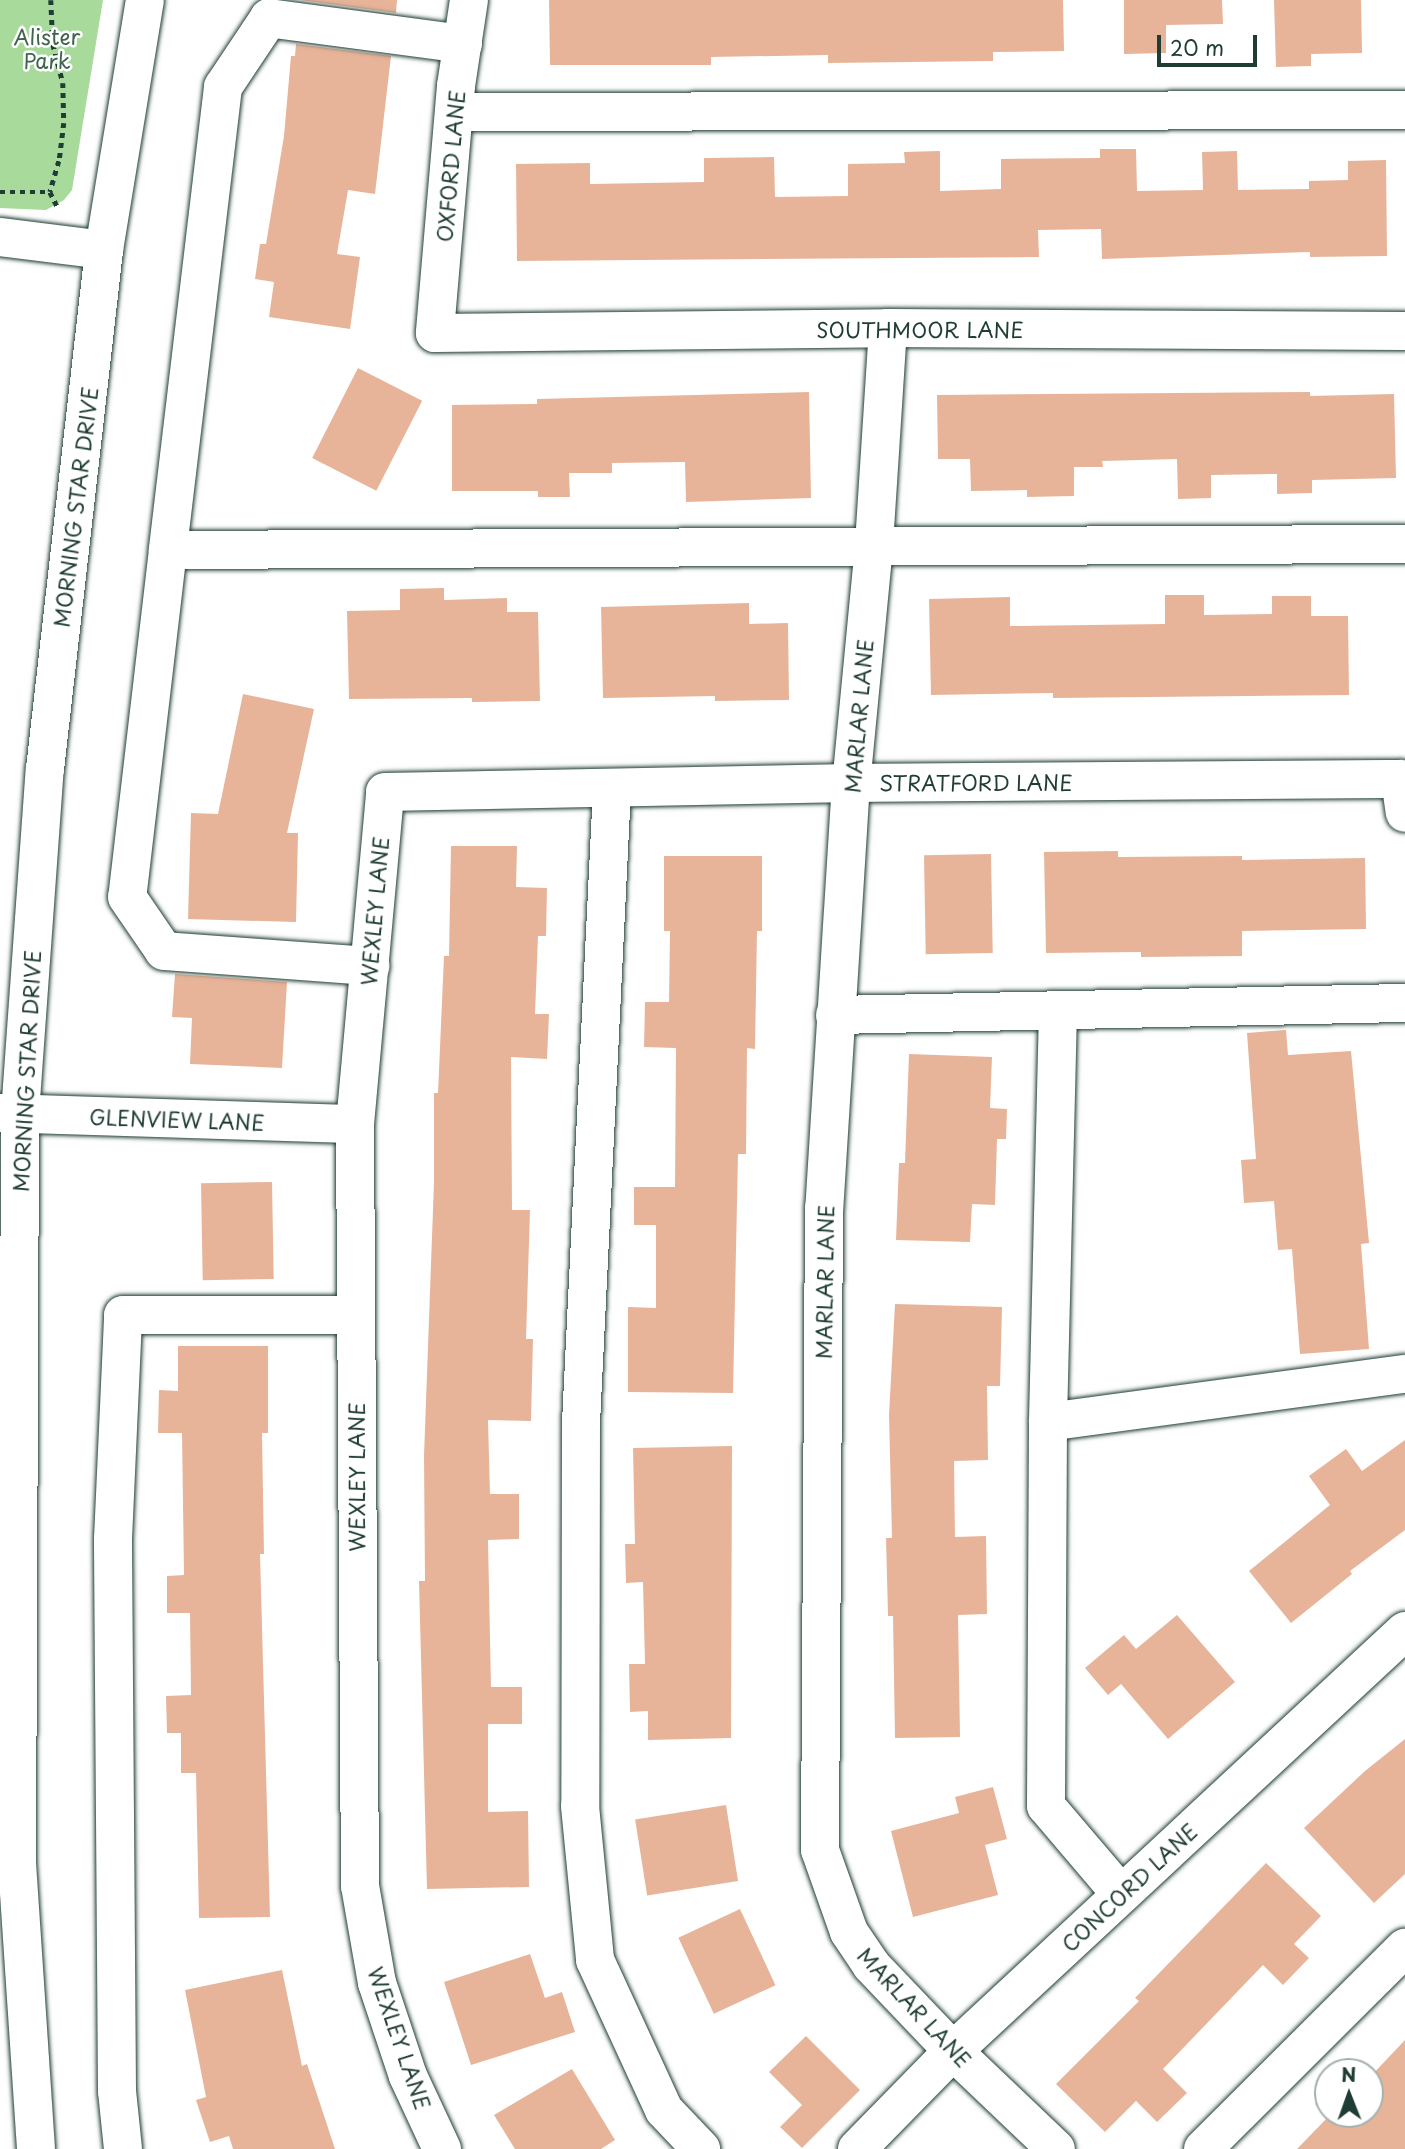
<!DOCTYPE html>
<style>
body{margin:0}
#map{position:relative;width:1405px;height:2149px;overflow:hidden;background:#fff;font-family:"Playpen Sans",sans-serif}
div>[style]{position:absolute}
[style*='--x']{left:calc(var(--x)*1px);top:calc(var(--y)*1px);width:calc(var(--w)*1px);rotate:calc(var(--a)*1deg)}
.green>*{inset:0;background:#a8da9c}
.building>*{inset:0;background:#e7b499;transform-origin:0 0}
.path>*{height:4.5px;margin-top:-2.25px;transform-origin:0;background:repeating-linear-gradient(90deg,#1f3d34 0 5px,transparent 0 10px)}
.roads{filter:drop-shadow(0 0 2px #1f3d34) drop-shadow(0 0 2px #1f3d34)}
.minor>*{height:38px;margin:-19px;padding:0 19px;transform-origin:19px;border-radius:19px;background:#fff}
span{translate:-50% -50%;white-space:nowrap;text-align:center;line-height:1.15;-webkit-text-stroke:5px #fff;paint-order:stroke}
.park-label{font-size:21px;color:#41644e}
.street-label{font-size:21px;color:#1f3d34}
.north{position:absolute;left:1314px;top:2058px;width:70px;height:70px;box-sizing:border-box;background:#fff;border:2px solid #a5b1ae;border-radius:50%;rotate:359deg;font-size:19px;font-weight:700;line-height:28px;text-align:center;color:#1f3d34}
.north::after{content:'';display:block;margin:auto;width:24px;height:32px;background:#1f3d34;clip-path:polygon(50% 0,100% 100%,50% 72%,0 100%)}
.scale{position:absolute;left:1157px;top:35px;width:100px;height:32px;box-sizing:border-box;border:4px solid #1f3d34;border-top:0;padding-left:9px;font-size:21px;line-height:24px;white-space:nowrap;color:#1f3d34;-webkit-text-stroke:5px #fff;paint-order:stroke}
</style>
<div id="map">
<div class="green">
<div style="clip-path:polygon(0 0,103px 0,72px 190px,64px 200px,46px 210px,0 208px)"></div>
</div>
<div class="building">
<div style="clip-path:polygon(300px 0,397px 0,396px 13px)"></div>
<div style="clip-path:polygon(549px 0,1063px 0,1064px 51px,993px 52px,993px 61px,828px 63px,828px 55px,711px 57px,711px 65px,550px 65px)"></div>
<div style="clip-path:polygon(1124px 0,1222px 0,1223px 24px,1166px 25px,1166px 53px,1124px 54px)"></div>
<div style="clip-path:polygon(1274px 0,1361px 0,1362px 53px,1311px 54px,1311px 66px,1276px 67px)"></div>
<div style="clip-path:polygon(296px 44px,391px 56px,375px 194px,348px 190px,337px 254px,360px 257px,350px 329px,269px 317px,274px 282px,255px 279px,260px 244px,266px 244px,284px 136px,291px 56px,295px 56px)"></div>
<div style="clip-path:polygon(1100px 149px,1136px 149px,1137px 191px,1203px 190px,1202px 152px,1237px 151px,1238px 190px,1309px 189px,1309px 181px,1348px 180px,1348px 161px,1386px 160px,1387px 256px,1310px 257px,1310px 252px,1102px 259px,1101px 229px,1038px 230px,1039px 257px,517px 261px,516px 164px,590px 163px,590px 184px,704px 182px,704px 158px,774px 157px,775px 197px,848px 196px,848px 164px,905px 163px,904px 152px,940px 151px,940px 191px,1001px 189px,1001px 159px,1100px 158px)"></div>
<div style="left:358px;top:368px;width:72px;height:101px;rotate:27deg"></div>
<div style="clip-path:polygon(809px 392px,811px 498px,686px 502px,685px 462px,612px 463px,612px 473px,569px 473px,570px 497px,538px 497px,538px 491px,452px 491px,452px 405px,537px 404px,537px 399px)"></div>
<div style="clip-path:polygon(1310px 392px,1310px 396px,1394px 394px,1396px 478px,1312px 480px,1312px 493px,1277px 494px,1277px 474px,1211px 475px,1211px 498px,1178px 499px,1177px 459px,1102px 461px,1103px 467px,1074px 467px,1074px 496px,1027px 497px,1027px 490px,971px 491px,970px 459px,938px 459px,937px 395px)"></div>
<div style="clip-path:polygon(444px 588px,444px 600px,507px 598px,507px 612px,538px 612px,540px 701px,472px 702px,472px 698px,349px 699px,347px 611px,400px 610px,400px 589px)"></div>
<div style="clip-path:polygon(1165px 595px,1204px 595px,1204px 615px,1272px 614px,1272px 596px,1311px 596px,1311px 616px,1348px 616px,1349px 695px,1053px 698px,1053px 693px,931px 695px,929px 599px,1010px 597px,1010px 626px,1165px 624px)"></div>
<div style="clip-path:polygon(749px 603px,749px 624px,788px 623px,789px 700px,715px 701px,715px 696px,603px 698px,601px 607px)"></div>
<div style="clip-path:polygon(243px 694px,314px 709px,287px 833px,298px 833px,296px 922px,188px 919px,191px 813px,218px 814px)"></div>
<div style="clip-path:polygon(451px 846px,517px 846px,516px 887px,547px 888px,546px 936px,538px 936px,535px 1014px,549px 1014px,547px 1059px,511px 1057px,512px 1210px,530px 1210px,526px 1339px,533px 1339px,531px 1421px,488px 1420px,490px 1494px,519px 1494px,519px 1539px,488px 1540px,491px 1687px,522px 1687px,522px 1724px,488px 1724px,488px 1812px,528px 1811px,529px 1887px,427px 1889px,419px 1581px,425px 1581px,424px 1456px,434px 1182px,434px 1093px,438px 1093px,444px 956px,449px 956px)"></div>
<div style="clip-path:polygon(1118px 851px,1118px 857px,1242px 856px,1242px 860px,1365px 858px,1366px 929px,1242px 931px,1242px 956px,1141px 957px,1141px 952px,1046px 953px,1044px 852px)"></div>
<div style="left:991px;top:854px;width:99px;height:67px;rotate:89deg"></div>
<div style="clip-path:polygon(664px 856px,762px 856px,762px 931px,757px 931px,755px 1049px,747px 1048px,746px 1154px,738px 1154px,733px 1393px,628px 1392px,628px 1307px,656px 1308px,656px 1225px,634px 1225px,634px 1187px,675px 1187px,676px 1048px,644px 1047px,645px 1002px,669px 1002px,670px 931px,664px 931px)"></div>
<div style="clip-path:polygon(175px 974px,287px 982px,282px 1068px,190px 1064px,192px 1018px,172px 1017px)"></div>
<div style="clip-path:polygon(1286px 1030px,1288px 1055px,1351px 1051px,1369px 1243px,1361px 1244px,1369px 1349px,1300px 1354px,1292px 1249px,1278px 1250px,1274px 1201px,1244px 1203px,1241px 1160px,1256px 1159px,1247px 1033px)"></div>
<div style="clip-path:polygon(909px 1054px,992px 1057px,990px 1108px,1007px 1109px,1006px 1139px,997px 1139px,995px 1205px,972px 1204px,970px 1242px,896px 1240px,899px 1163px,905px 1163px)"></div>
<div style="left:272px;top:1182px;width:97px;height:71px;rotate:89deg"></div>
<div style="clip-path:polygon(895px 1304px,1002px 1307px,1000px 1386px,987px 1386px,988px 1460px,954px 1461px,955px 1537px,986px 1536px,987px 1614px,958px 1615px,960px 1737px,895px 1738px,893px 1616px,888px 1616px,886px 1538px,892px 1538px,889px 1415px)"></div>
<div style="clip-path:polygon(178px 1346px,268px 1346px,268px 1433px,262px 1433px,264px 1554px,260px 1554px,270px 1917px,199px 1918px,196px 1773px,181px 1773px,181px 1733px,167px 1733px,166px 1696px,191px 1695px,190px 1613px,167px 1613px,167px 1576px,184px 1575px,182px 1433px,158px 1433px,159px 1390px,178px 1391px)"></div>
<div style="clip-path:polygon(1405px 1440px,1405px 1530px,1350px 1571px,1352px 1574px,1291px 1623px,1249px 1571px,1330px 1505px,1309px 1476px,1346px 1449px,1362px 1471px)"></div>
<div style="clip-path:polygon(732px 1446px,731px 1738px,648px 1740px,648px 1711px,630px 1712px,629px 1664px,645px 1664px,643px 1582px,626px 1583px,625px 1544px,635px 1544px,633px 1448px)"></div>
<div style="clip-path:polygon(1177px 1615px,1235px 1682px,1168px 1739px,1121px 1684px,1108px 1695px,1085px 1668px,1124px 1635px,1136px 1649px)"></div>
<div style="clip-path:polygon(1405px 1739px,1405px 1874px,1374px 1903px,1304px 1828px,1365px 1771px)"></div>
<div style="clip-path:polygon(993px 1787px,1007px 1839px,985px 1845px,998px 1895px,913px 1917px,891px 1831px,959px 1813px,955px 1797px)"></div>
<div style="left:726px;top:1805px;width:77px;height:92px;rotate:81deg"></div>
<div style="clip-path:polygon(1266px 1863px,1321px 1916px,1294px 1944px,1309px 1958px,1283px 1985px,1263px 1965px,1163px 2069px,1187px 2093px,1157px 2122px,1136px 2101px,1105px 2132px,1056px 2084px,1139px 2001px,1135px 1998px)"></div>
<div style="left:740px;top:1909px;width:84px;height:68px;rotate:65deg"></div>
<div style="clip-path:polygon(530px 1954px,545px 1998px,562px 1992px,575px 2032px,471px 2065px,444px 1982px)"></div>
<div style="clip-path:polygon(282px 1970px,302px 2066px,307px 2064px,335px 2149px,233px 2149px,229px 2136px,210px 2142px,196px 2100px,206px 2097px,185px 1990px)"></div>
<div style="clip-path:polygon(806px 2036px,860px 2090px,802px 2148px,780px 2127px,802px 2105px,769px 2072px)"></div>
<div style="clip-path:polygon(1405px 2040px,1405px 2149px,1297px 2149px,1328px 2117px,1315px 2104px,1328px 2091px,1328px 2114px,1370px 2114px,1370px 2077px)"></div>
<div style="clip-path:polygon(572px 2069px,615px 2140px,601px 2149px,515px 2149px,494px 2115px)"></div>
</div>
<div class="path">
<div style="--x:51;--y:0;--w:44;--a:87.4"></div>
<div style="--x:53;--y:44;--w:40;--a:75.6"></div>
<div style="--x:63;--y:83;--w:40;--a:88.6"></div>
<div style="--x:64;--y:123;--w:38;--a:97"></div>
<div style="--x:59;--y:161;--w:32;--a:106"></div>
<div style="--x:50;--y:192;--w:18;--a:63"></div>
<div style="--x:0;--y:192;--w:50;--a:0"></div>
</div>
<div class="roads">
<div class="minor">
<div style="--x:469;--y:0;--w:87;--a:98.6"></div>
<div style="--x:456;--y:86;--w:248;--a:94.9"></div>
<div style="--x:435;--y:333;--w:453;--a:-0.6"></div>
<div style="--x:888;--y:328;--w:517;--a:0.33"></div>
<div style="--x:463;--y:44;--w:196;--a:-172.4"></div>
<div style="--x:269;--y:18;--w:83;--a:123.7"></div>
<div style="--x:223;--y:87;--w:466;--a:96.8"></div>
<div style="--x:168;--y:550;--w:1237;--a:-0.28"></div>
<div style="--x:455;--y:112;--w:950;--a:-0.12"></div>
<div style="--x:0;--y:237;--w:105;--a:7.1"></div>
<div style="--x:888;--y:328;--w:218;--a:93.7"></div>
<div style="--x:874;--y:546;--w:238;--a:95.5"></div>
<div style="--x:851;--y:783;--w:425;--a:93.6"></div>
<div style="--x:824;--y:1207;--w:643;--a:90.36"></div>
<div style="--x:820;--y:1850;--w:87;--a:70.5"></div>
<div style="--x:849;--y:1932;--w:40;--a:56"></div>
<div style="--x:871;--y:1965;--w:119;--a:46.4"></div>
<div style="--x:953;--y:2051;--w:142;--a:43.6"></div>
<div style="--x:168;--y:550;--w:349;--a:96.7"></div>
<div style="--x:127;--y:897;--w:65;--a:55.6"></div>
<div style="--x:164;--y:951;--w:207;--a:4.2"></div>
<div style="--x:612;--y:789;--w:634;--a:92.8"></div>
<div style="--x:581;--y:1422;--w:384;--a:90.1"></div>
<div style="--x:580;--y:1806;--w:155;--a:84.4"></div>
<div style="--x:595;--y:1960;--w:165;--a:65.3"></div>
<div style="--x:664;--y:2110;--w:54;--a:46.5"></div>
<div style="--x:1058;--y:1011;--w:411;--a:91.4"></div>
<div style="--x:1048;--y:1422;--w:360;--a:-7.7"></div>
<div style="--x:835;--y:1015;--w:570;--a:-1.21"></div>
<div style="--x:0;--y:1113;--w:355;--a:1.8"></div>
<div style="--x:1048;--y:1422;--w:384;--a:90.3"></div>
<div style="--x:1046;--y:1806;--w:116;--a:49.6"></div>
<div style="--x:36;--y:2149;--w:286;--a:-93.8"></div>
<div style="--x:17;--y:1864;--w:750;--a:-89.77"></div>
<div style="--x:20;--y:1114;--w:346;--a:-85.9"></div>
<div style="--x:45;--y:769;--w:522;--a:-83.51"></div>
<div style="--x:104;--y:250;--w:253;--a:-80.7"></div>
<div style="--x:123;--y:2149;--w:58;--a:-95.9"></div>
<div style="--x:117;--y:2091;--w:552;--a:-90.42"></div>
<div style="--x:113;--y:1539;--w:224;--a:-87.4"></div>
<div style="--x:123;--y:1315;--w:232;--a:0"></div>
<div style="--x:442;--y:2149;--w:81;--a:-115"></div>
<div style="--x:408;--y:2076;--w:98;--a:-108.4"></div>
<div style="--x:377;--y:1983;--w:98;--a:-99.9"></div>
<div style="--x:360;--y:1886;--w:762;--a:-90.38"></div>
<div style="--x:355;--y:1124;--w:333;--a:-84.8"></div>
<div style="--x:385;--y:792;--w:466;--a:-1.1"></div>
<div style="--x:851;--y:783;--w:549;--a:-0.42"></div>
<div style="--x:1400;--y:779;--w:34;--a:82"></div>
<div style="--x:857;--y:2149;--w:137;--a:-45.6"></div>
<div style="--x:953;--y:2051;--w:617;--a:-42.9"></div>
<div style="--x:1203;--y:2149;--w:285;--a:-44.9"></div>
</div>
</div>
<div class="park-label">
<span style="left:47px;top:48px">Alister<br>Park</span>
</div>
<div class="street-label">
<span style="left:450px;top:166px;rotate:-85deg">OXFORD LANE</span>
<span style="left:920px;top:329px">SOUTHMOOR LANE</span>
<span style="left:75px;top:507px;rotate:-83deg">MORNING STAR DRIVE</span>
<span style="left:858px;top:716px;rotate:-85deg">MARLAR LANE</span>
<span style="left:976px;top:782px">STRATFORD LANE</span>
<span style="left:374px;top:911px;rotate:-85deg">WEXLEY LANE</span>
<span style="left:26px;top:1071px;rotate:-87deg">MORNING STAR DRIVE</span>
<span style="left:177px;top:1119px;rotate:2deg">GLENVIEW LANE</span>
<span style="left:824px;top:1282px;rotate:-89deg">MARLAR LANE</span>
<span style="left:356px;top:1477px;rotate:-90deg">WEXLEY LANE</span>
<span style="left:1129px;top:1887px;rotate:-43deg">CONCORD LANE</span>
<span style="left:915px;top:2007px;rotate:47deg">MARLAR LANE</span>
<span style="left:400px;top:2038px;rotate:71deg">WEXLEY LANE</span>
</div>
<div class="north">N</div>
<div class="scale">20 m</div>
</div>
